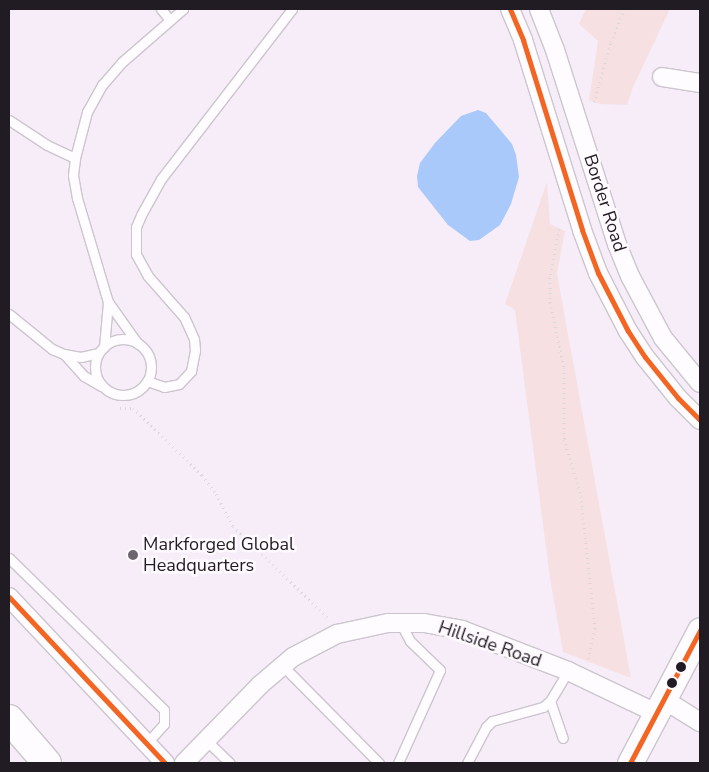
<!DOCTYPE html>
<html>
<head>
<meta charset="utf-8">
<style>
	body { margin:0 }
	#map { position:relative; width:709px; height:772px; overflow:hidden; background:#f6edf8; font-family:"Nunito Sans",sans-serif }
	div>[style] { position:absolute }
	.green>* { inset:0; background:#f7e0e2 }
	.water>* { inset:0; background:#a8c9f9 }
	.path>* { height:3px; margin-top:-1.5px; transform-origin:0; background:repeating-linear-gradient(90deg,#dbd8db 0 1px,transparent 0 5px) }
	.roads { filter:drop-shadow(1px 0 #ccc5ce) drop-shadow(-1px 0 #ccc5ce) drop-shadow(0 1px #ccc5ce) drop-shadow(0 -1px #ccc5ce) }
	.service>* { height:9px; margin:-4.5px; padding:0 4.5px; transform-origin:4.5px; border-radius:4.5px; background:#fefcfe }
	.service>.ring { margin:-4.5px; padding:0; box-sizing:content-box; background:none; border:9px solid #fefcfe; border-radius:50% }
	.minor>* { height:18px; margin:-9px; padding:0 9px; transform-origin:9px; border-radius:9px; background:#fefcfe }
	.secondary>* { height:25px; margin:-12.5px; padding:0 12.5px; transform-origin:12.5px; border-radius:12.5px; background:#fefcfe }
	.motorway>* { height:28px; margin:-14px; padding:0 14px; transform-origin:14px; border-radius:14px; background:#fefcfe }
	.bus-1>* { height:5px; margin:-2.5px; padding:0 2.5px; transform-origin:2.5px; border-radius:2.5px; background:#f26522 }
	.dots>* { width:14px; height:14px; translate:-50% -50%; box-sizing:border-box; border:2px solid #fefafe; border-radius:50% }
	span { translate:-50% -50%; white-space:nowrap; text-align:center; line-height:1.15; -webkit-text-stroke:5px #fefafe; paint-order:stroke }
	.street-label { font-size:18px; color:#211b23 }
	.poi-label { font-size:18px; color:#211b23 }
	.left { translate:0 -50%; text-align:left }
	.frame { position:absolute; inset:0; border:10px solid #211b23; pointer-events:none }
</style>
</head>
<body>
<div id="map">
	<div class="green">
		<i style="clip-path:polygon(586px 9px,670px 9px,633px 87px,627px 105px,601px 104px,589px 100px,598px 41px,579px 24px)"></i>
		<i style="clip-path:polygon(547px 182px,550px 224px,565px 231px,557px 274px,631px 678px,563px 652px,550px 578px,515px 310px,505px 304px)"></i>
	</div>
	<div class="water">
		<i style="clip-path:polygon(478px 110px,486px 113px,512px 144px,516px 155px,519px 177px,511px 204px,500px 225px,479px 240px,470px 241px,448px 225px,418px 187px,417px 176px,420px 163px,435px 143px,461px 116px)"></i>
	</div>
	<div class="path">
		<i style="left:594px;top:102px;width:62px;rotate:-74.2deg"></i>
		<i style="left:611px;top:42px;width:35px;rotate:-68deg"></i>
		<i style="left:559px;top:229px;width:49px;rotate:100.6deg"></i>
		<i style="left:550px;top:277px;width:25px;rotate:90deg"></i>
		<i style="left:550px;top:302px;width:67px;rotate:78deg"></i>
		<i style="left:564px;top:368px;width:71px;rotate:90deg"></i>
		<i style="left:564px;top:439px;width:59px;rotate:73.4deg"></i>
		<i style="left:581px;top:496px;width:12px;rotate:85deg"></i>
		<i style="left:582px;top:508px;width:121px;rotate:83.8deg"></i>
		<i style="left:595px;top:628px;width:35px;rotate:102deg"></i>
		<i style="left:120px;top:408px;width:13px"></i>
		<i style="left:133px;top:408px;width:96px;rotate:44.2deg"></i>
		<i style="left:202px;top:475px;width:24px;rotate:54deg"></i>
		<i style="left:216px;top:494px;width:36px;rotate:62deg"></i>
		<i style="left:233px;top:526px;width:135px;rotate:44.1deg"></i>
	</div>
	<div class="roads">
		<div class="service">
			<i style="left:161px;top:9px;width:14px;rotate:51deg"></i>
			<i style="left:9px;top:120px;width:45px;rotate:33.3deg"></i>
			<i style="left:47px;top:145px;width:31px;rotate:25deg"></i>
			<i style="left:9px;top:314px;width:55px;rotate:39.1deg"></i>
			<i style="left:52px;top:349px;width:13px;rotate:23deg"></i>
			<i style="left:64px;top:354px;width:17px;rotate:10deg"></i>
			<i style="left:81px;top:357px;width:18px;rotate:-13deg"></i>
			<i class="ring" style="left:95px;top:339px;width:47px;height:47px"></i>
			<i style="left:138px;top:344px;width:52px;rotate:-125.5deg"></i>
			<i style="left:108px;top:302px;width:109px;rotate:-106.6deg"></i>
			<i style="left:77px;top:198px;width:23px;rotate:-100deg"></i>
			<i style="left:73px;top:175px;width:17px;rotate:-83deg"></i>
			<i style="left:75px;top:158px;width:48px;rotate:-75.4deg"></i>
			<i style="left:87px;top:112px;width:31px;rotate:-61deg"></i>
			<i style="left:102px;top:85px;width:30px;rotate:-49deg"></i>
			<i style="left:122px;top:62px;width:81px;rotate:-41deg"></i>
			<i style="left:104px;top:347px;width:45px;rotate:-84.9deg"></i>
			<i style="left:64px;top:354px;width:30px;rotate:48deg"></i>
			<i style="left:84px;top:376px;width:20px;rotate:30deg"></i>
			<i style="left:147px;top:381px;width:18px;rotate:19deg"></i>
			<i style="left:164px;top:387px;width:15px;rotate:-11deg"></i>
			<i style="left:179px;top:384px;width:18px;rotate:-47deg"></i>
			<i style="left:191px;top:371px;width:21px;rotate:-79deg"></i>
			<i style="left:195px;top:350px;width:11px;rotate:-95deg"></i>
			<i style="left:194px;top:339px;width:24px;rotate:-114deg"></i>
			<i style="left:184px;top:317px;width:55px;rotate:-131.3deg"></i>
			<i style="left:148px;top:276px;width:25px;rotate:-119deg"></i>
			<i style="left:136px;top:254px;width:27px;rotate:-90deg"></i>
			<i style="left:136px;top:227px;width:13px;rotate:-67deg"></i>
			<i style="left:141px;top:215px;width:41px;rotate:-60.9deg"></i>
			<i style="left:161px;top:179px;width:215px;rotate:-52.4deg"></i>
			<i style="left:9px;top:558px;width:217px;rotate:44.4deg"></i>
			<i style="left:164px;top:710px;width:14px;rotate:90deg"></i>
			<i style="left:164px;top:724px;width:27px;rotate:132deg"></i>
			<i style="left:282px;top:665px;width:138px;rotate:45.3deg"></i>
			<i style="left:550px;top:701px;width:39px;rotate:71deg"></i>
			<i style="left:206px;top:740px;width:33px;rotate:44deg"></i>
			<i style="left:398px;top:763px;width:102px;rotate:-65.7deg"></i>
			<i style="left:440px;top:670px;width:42px;rotate:-136deg"></i>
			<i style="left:410px;top:641px;width:21px;rotate:-118deg"></i>
			<i style="left:467px;top:763px;width:41px;rotate:-62.2deg"></i>
			<i style="left:486px;top:727px;width:8px;rotate:-45deg"></i>
			<i style="left:492px;top:721px;width:53px;rotate:-15.4deg"></i>
			<i style="left:543px;top:707px;width:9px;rotate:-41deg"></i>
			<i style="left:550px;top:701px;width:35px;rotate:-59deg"></i>
		</div>
		<div class="minor">
			<i style="left:510px;top:9px;width:34px;rotate:67deg"></i>
			<i style="left:523px;top:40px;width:199px;rotate:72.7deg"></i>
			<i style="left:582px;top:230px;width:46px;rotate:69.6deg"></i>
			<i style="left:598px;top:273px;width:65px;rotate:62.7deg"></i>
			<i style="left:628px;top:331px;width:31px;rotate:57deg"></i>
			<i style="left:645px;top:357px;width:53px;rotate:51.2deg"></i>
			<i style="left:678px;top:398px;width:31px;rotate:45deg"></i>
			<i style="left:539px;top:9px;width:44px;rotate:68.7deg"></i>
			<i style="left:555px;top:50px;width:204px;rotate:72.3deg"></i>
			<i style="left:617px;top:244px;width:35px;rotate:68deg"></i>
			<i style="left:630px;top:276px;width:70px;rotate:62deg"></i>
			<i style="left:663px;top:338px;width:58px;rotate:50.6deg"></i>
			<i style="left:662px;top:77px;width:38px;rotate:9deg"></i>
			<i style="left:9px;top:597px;width:228px;rotate:46.8deg"></i>
			<i style="left:663px;top:699px;width:44px;rotate:31.9deg"></i>
			<i style="left:184px;top:763px;width:109px;rotate:-45.7deg"></i>
			<i style="left:260px;top:685px;width:43px;rotate:-40.3deg"></i>
			<i style="left:293px;top:657px;width:50px;rotate:-27.6deg"></i>
			<i style="left:337px;top:634px;width:52px;rotate:-12.2deg"></i>
			<i style="left:388px;top:623px;width:36px"></i>
			<i style="left:424px;top:623px;width:39px;rotate:10deg"></i>
			<i style="left:462px;top:630px;width:114px;rotate:21.1deg"></i>
			<i style="left:568px;top:671px;width:98px;rotate:25.5deg"></i>
		</div>
		<div class="secondary">
			<i style="left:630px;top:763px;width:150px;rotate:-62.2deg"></i>
		</div>
		<div class="motorway">
			<i style="left:9px;top:719px;width:58px;rotate:49.2deg"></i>
		</div>
	</div>
	<div class="bus-1">
		<i style="left:510px;top:9px;width:34px;rotate:67deg"></i>
		<i style="left:523px;top:40px;width:199px;rotate:72.7deg"></i>
		<i style="left:582px;top:230px;width:46px;rotate:69.6deg"></i>
		<i style="left:598px;top:273px;width:65px;rotate:62.7deg"></i>
		<i style="left:628px;top:331px;width:31px;rotate:57deg"></i>
		<i style="left:645px;top:357px;width:53px;rotate:51.2deg"></i>
		<i style="left:678px;top:398px;width:31px;rotate:45deg"></i>
		<i style="left:9px;top:597px;width:228px;rotate:46.8deg"></i>
		<i style="left:630px;top:763px;width:150px;rotate:-62.2deg"></i>
	</div>
	<div class="dots">
		<i style="left:133px;top:555px;background:#6c646e"></i>
		<i style="left:681px;top:667px;background:#211b23"></i>
		<i style="left:672px;top:683px;background:#211b23"></i>
	</div>
	<div class="street-label">
		<span style="left:605px;top:203px;rotate:72deg">Border Road</span>
		<span style="left:490px;top:644px;rotate:19deg">Hillside Road</span>
	</div>
	<div class="poi-label">
		<span class="left" style="left:143px;top:555px">Markforged Global<br>Headquarters</span>
	</div>
	<div class="frame"></div>
</div>
</body>
</html>
